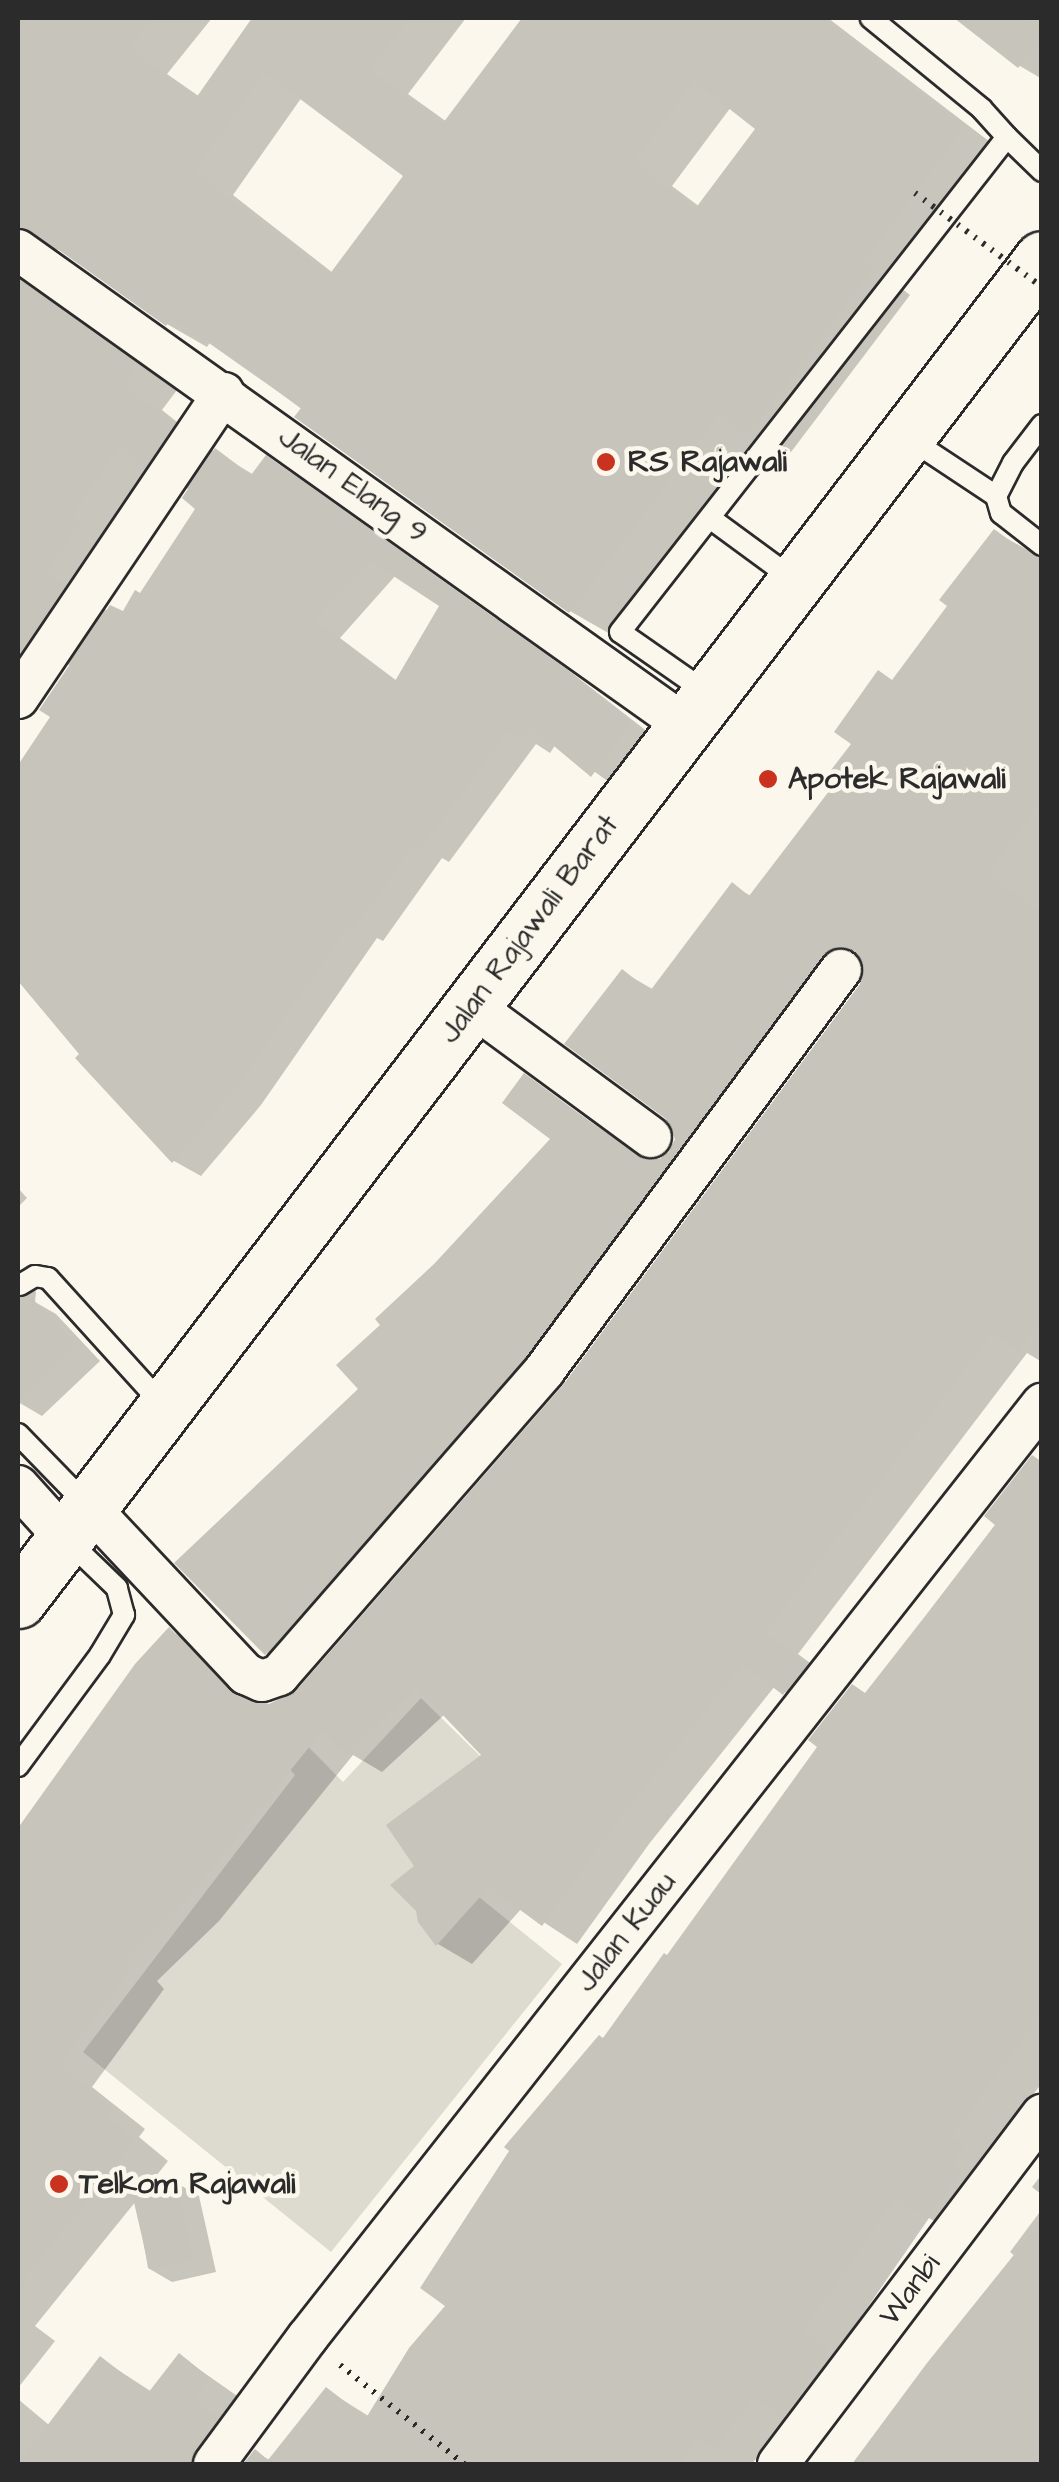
<!DOCTYPE html>
<html>
<head>
<meta charset="utf-8">
<style>
	body { margin:0 }
	#map { position:relative; width:1059px; height:2482px; overflow:hidden; background:#fbf7ec; font-family:"Architects Daughter",sans-serif }
	div>[style] { position:absolute }
	.green>* { inset:0; background:#dddad0 }
	.shadow>* { inset:0; background:#0003 }
	.building>* { inset:0; background:#c7c4bc; transform-origin:0 0 }
	.path>* { height:6px; margin-top:-3px; transform-origin:0; background:repeating-linear-gradient(90deg,#2b2b2b 0 2.5px,transparent 0 10.5px) }
	.roads { filter:drop-shadow(2px 0 #2b2b2b) drop-shadow(-2px 0 #2b2b2b) drop-shadow(0 2px #2b2b2b) drop-shadow(0 -2px #2b2b2b) }
	.lane>* { height:20px; margin:-10px; padding:0 10px; transform-origin:10px; border-radius:10px; background:#fbf7ec }
	.street>* { height:40px; margin:-20px; padding:0 20px; transform-origin:20px; border-radius:20px; background:#fbf7ec }
	.highway>* { height:55px; margin:-27.5px; padding:0 27.5px; transform-origin:27.5px; border-radius:27.5px; background:#fbf7ec }
	.path-bridge>* { height:6px; margin-top:-3px; transform-origin:0; background:repeating-linear-gradient(90deg,#2b2b2b 0 2.5px,transparent 0 10.5px) }
	.dots>* { width:28px; height:28px; translate:-50% -50%; box-sizing:border-box; border:5px solid #fbf7ec; border-radius:50% }
	span { translate:-50% -50%; white-space:nowrap; text-align:center; line-height:1.15; -webkit-text-stroke:9px #fbf7ec; paint-order:stroke }
	.poi-label { font-size:30px; color:#2b2b2b; font-weight:700 }
	.left { translate:0 -50%; text-align:left }
	.street-label { font-size:30px; color:#2b2b2b }
	.frame { position:absolute; inset:0; border:20px solid #2b2b2b; pointer-events:none }
</style>
</head>
<body>
<div id="map">
	<div class="green">
		<i style="clip-path:polygon(421px 1698px,519px 1794px,453px 1876px,562px 1964px,331px 2252px,83px 2052px,295px 1775px,255px 1731px,273px 1711px,343px 1782px)"></i>
	</div>
	<div class="shadow">
		<i style="clip-path:polygon(evenodd,18px 18px,212px 18px,167px 74px,200px 97px,255px 18px,466px 18px,408px 94px,447px 122px,525px 18px,828px 18px,1003px 152px,901px 288px,910px 295px,788px 456px,758px 438px,610px 634px,570px 611px,211px 341px,207px 347px,167px 324px,61px 248px,38px 260px,36px 286px,177px 390px,162px 410px,212px 450px,254px 475px,266px 459px,293px 474px,568px 670px,657px 739px,620px 790px,556px 744px,550px 753px,536px 744px,449px 862px,442px 858px,383px 941px,377px 938px,261px 1105px,201px 1176px,174px 1161px,78px 1058px,82px 1054px,18px 977px,18px 770px,53px 717px,71px 666px,30px 642px,18px 658px,18px 18px,302px 97px,406px 176px,333px 273px,233px 195px,302px 97px,18px 18px,731px 107px,759px 128px,700px 207px,672px 186px,731px 107px,18px 18px,157px 471px,190px 490px,199px 509px,141px 596px,124px 615px,108px 611px,85px 598px,157px 471px,18px 18px,396px 575px,442px 605px,397px 681px,340px 638px,396px 575px)"></i>
		<i style="clip-path:polygon(959px 18px,1042px 18px,1042px 79px,1020px 66px)"></i>
		<i style="clip-path:polygon(995px 532px,1042px 558px,1042px 1362px,1027px 1353px,798px 1654px,840px 1685px,819px 1713px,775px 1686px,649px 1844px,577px 1944px,522px 1908px,472px 1964px,438px 1944px,417px 1867px,485px 1756px,445px 1714px,382px 1772px,353px 1755px,219px 1921px,157px 1981px,164px 1989px,92px 2087px,145px 2129px,139px 2137px,168px 2161px,145px 2190px,175px 2182px,199px 2196px,216px 2272px,172px 2282px,148px 2268px,136px 2201px,35px 2326px,55px 2341px,18px 2388px,18px 1831px,137px 1666px,169px 1630px,204px 1650px,256px 1703px,269px 1706px,289px 1699px,565px 1387px,862px 985px,865px 969px,301px 1673px,267px 1653px,384px 1325px,554px 1139px,524px 1076px,646px 1160px,660px 1162px,672px 1153px,677px 1139px,623px 972px,654px 990px,733px 886px,751px 896px,842px 777px,894px 682px,950px 605px)"></i>
		<i style="clip-path:polygon(18px 1188px,27px 1198px,18px 1207px)"></i>
		<i style="clip-path:polygon(18px 1272px,36px 1292px,35px 1302px,56px 1314px,100px 1361px,42px 1416px,18px 1402px)"></i>
		<i style="clip-path:polygon(1042px 1463px,1042px 2083px,984px 2158px,1008px 2175px,962px 2237px,929px 2218px,836px 2353px,862px 2372px,818px 2434px,788px 2417px,752px 2464px,246px 2464px,256px 2452px,271px 2461px,327px 2390px,370px 2417px,449px 2305px,604px 2041px)"></i>
		<i style="clip-path:polygon(1042px 2174px,1042px 2195px,1032px 2187px)"></i>
		<i style="clip-path:polygon(1042px 2209px,1042px 2464px,926px 2464px,879px 2433px,1016px 2257px,1010px 2252px)"></i>
		<i style="clip-path:polygon(180px 2356px,243px 2400px,236px 2464px,18px 2464px,18px 2399px,49px 2425px,101px 2359px,152px 2392px)"></i>
	</div>
	<div class="building">
		<i style="clip-path:polygon(evenodd,18px 18px,152px 18px,129px 49px,196px 98px,252px 18px,409px 18px,370px 70px,443px 123px,522px 18px,822px 18px,964px 127px,863px 263px,872px 270px,747px 435px,719px 414px,569px 613px,294px 417px,301px 408px,182px 324px,171px 319px,166px 326px,32px 231px,18px 227px,18px 18px,264px 72px,403px 176px,329px 275px,194px 171px,264px 72px,18px 18px,694px 81px,755px 129px,695px 209px,634px 161px,694px 81px)"></i>
		<i style="clip-path:polygon(954px 18px,1026px 18px,1042px 30px,1042px 40px,1018px 68px)"></i>
		<i style="clip-path:polygon(18px 279px,138px 365px,124px 386px,175px 423px,145px 467px,120px 445px,72px 516px,80px 522px,45px 574px,66px 584px,18px 656px)"></i>
		<i style="clip-path:polygon(evenodd,215px 448px,251px 475px,266px 455px,540px 651px,631px 722px,591px 777px,530px 726px,522px 739px,508px 731px,421px 848px,414px 843px,354px 928px,349px 924px,234px 1090px,172px 1163px,75px 1058px,79px 1054px,18px 981px,18px 765px,50px 717px,39px 710px,110px 605px,123px 611px,135px 590px,140px 593px,195px 509px,182px 498px,215px 448px,369px 560px,439px 606px,395px 681px,314px 620px,369px 560px)"></i>
		<i style="clip-path:polygon(994px 529px,1042px 564px,1042px 800px,987px 874px,1042px 913px,1042px 1320px,1018px 1351px,993px 1332px,765px 1632px,807px 1664px,783px 1695px,742px 1664px,614px 1825px,542px 1926px,489px 1887px,436px 1946px,418px 1922px,416px 1911px,390px 1885px,414px 1866px,386px 1825px,481px 1755px,417px 1688px,346px 1754px,323px 1730px,184px 1902px,124px 1960px,131px 1968px,59px 2065px,112px 2107px,106px 2116px,135px 2140px,18px 2286px,18px 1828px,135px 1664px,169px 1627px,236px 1696px,269px 1704px,296px 1691px,563px 1385px,860px 984px,863px 961px,854px 950px,832px 948px,822px 956px,525px 1356px,265px 1655px,174px 1563px,358px 1389px,336px 1365px,380px 1325px,375px 1319px,434px 1264px,550px 1139px,502px 1103px,524px 1073px,638px 1157px,660px 1159px,669px 1152px,675px 1139px,666px 1119px,564px 1044px,622px 969px,650px 991px,732px 882px,749px 896px,839px 778px,831px 770px,851px 744px,834px 732px,878px 670px,892px 680px,947px 606px,939px 600px)"></i>
		<i style="clip-path:polygon(29px 1295px,76px 1345px,18px 1400px,18px 1298px)"></i>
		<i style="clip-path:polygon(1032px 1455px,1042px 1462px,1042px 2013px,951px 2137px,964px 2146px,951px 2163px,962px 2171px,926px 2219px,897px 2196px,803px 2331px,829px 2350px,783px 2417px,754px 2397px,715px 2449px,698px 2438px,679px 2464px,243px 2464px,255px 2449px,268px 2460px,326px 2387px,366px 2418px,409px 2348px,445px 2306px,420px 2288px,509px 2151px,504px 2147px,599px 2035px,603px 2038px,664px 1953px,667px 1955px,817px 1747px,808px 1740px,852px 1684px,865px 1693px,926px 1615px,995px 1525px,984px 1516px)"></i>
		<i style="left:175px;top:2180px;width:81px;height:45px;rotate:77deg"></i>
		<i style="clip-path:polygon(1042px 2220px,1042px 2464px,852px 2464px,927px 2363px)"></i>
		<i style="clip-path:polygon(179px 2353px,210px 2378px,194px 2398px,218px 2418px,195px 2450px,191px 2464px,18px 2464px,100px 2356px,148px 2393px)"></i>
	</div>
	<div class="path">
		<i style="left:340px;top:2365px;width:159px;rotate:38.6deg"></i>
	</div>
	<div class="roads">
		<div class="lane">
			<i style="left:1007px;top:137px;width:49px;rotate:44.2deg"></i>
			<i style="left:1042px;top:425px;width:48px;rotate:127.3deg"></i>
			<i style="left:1013px;top:463px;width:37px;rotate:117deg"></i>
			<i style="left:996px;top:496px;width:18px;rotate:74deg"></i>
			<i style="left:1001px;top:513px;width:52px;rotate:38deg"></i>
			<i style="left:910px;top:439px;width:103px;rotate:33.5deg"></i>
			<i style="left:710px;top:518px;width:103px;rotate:36.3deg"></i>
			<i style="left:709px;top:694px;width:108px;rotate:-145.1deg"></i>
			<i style="left:620px;top:632px;width:628px;rotate:-51.98deg"></i>
			<i style="left:1007px;top:137px;width:38px;rotate:-132deg"></i>
			<i style="left:982px;top:109px;width:144px;rotate:-140.7deg"></i>
			<i style="left:20px;top:1285px;width:17px;rotate:-31deg"></i>
			<i style="left:35px;top:1276px;width:13px;rotate:9deg"></i>
			<i style="left:48px;top:1278px;width:171px;rotate:47.8deg"></i>
			<i style="left:18px;top:1434px;width:98px;rotate:45.8deg"></i>
			<i style="left:18px;top:1766px;width:138px;rotate:-53.5deg"></i>
			<i style="left:100px;top:1655px;width:47px;rotate:-59deg"></i>
			<i style="left:124px;top:1615px;width:28px;rotate:-105deg"></i>
			<i style="left:117px;top:1588px;width:71px;rotate:-136.1deg"></i>
		</div>
		<div class="street">
			<i style="left:18px;top:250px;width:819px;rotate:35.46deg"></i>
			<i style="left:18px;top:698px;width:368px;rotate:-56deg"></i>
			<i style="left:471px;top:1005px;width:223px;rotate:36.3deg"></i>
			<i style="left:18px;top:1486px;width:70px;rotate:47.9deg"></i>
			<i style="left:88px;top:1506px;width:231px;rotate:46.8deg"></i>
			<i style="left:246px;top:1674px;width:17px;rotate:24deg"></i>
			<i style="left:262px;top:1681px;width:18px;rotate:-19deg"></i>
			<i style="left:279px;top:1675px;width:403px;rotate:-48.9deg"></i>
			<i style="left:544px;top:1371px;width:499px;rotate:-53.5deg"></i>
			<i style="left:214px;top:2464px;width:157px;rotate:-53.6deg"></i>
			<i style="left:307px;top:2338px;width:1189px;rotate:-51.8deg"></i>
			<i style="left:778px;top:2464px;width:438px;rotate:-52.9deg"></i>
		</div>
		<div class="highway">
			<i style="left:18px;top:1600px;width:1687px;rotate:-52.63deg"></i>
		</div>
	</div>
	<div class="path-bridge">
		<i style="left:915px;top:193px;width:158px;rotate:36.5deg"></i>
	</div>
	<div class="dots">
		<i style="left:606px;top:462px;background:#c8321e"></i>
		<i style="left:768px;top:779px;background:#c8321e"></i>
		<i style="left:59px;top:2184px;background:#c8321e"></i>
	</div>
	<div class="poi-label">
		<span class="left" style="left:628px;top:462px">RS Rajawali</span>
		<span class="left" style="left:788px;top:779px">Apotek Rajawali</span>
		<span class="left" style="left:79px;top:2184px">Telkom Rajawali</span>
	</div>
	<div class="street-label">
		<span style="left:353px;top:485px;rotate:36deg">Jalan Elang 9</span>
		<span style="left:529px;top:929px;rotate:-53deg">Jalan Rajawali Barat</span>
		<span style="left:626px;top:1932px;rotate:-52deg">Jalan Kuau</span>
		<span style="left:910px;top:2290px;rotate:-53deg">Wanbi</span>
	</div>
	<div class="frame"></div>
</div>
</body>
</html>
